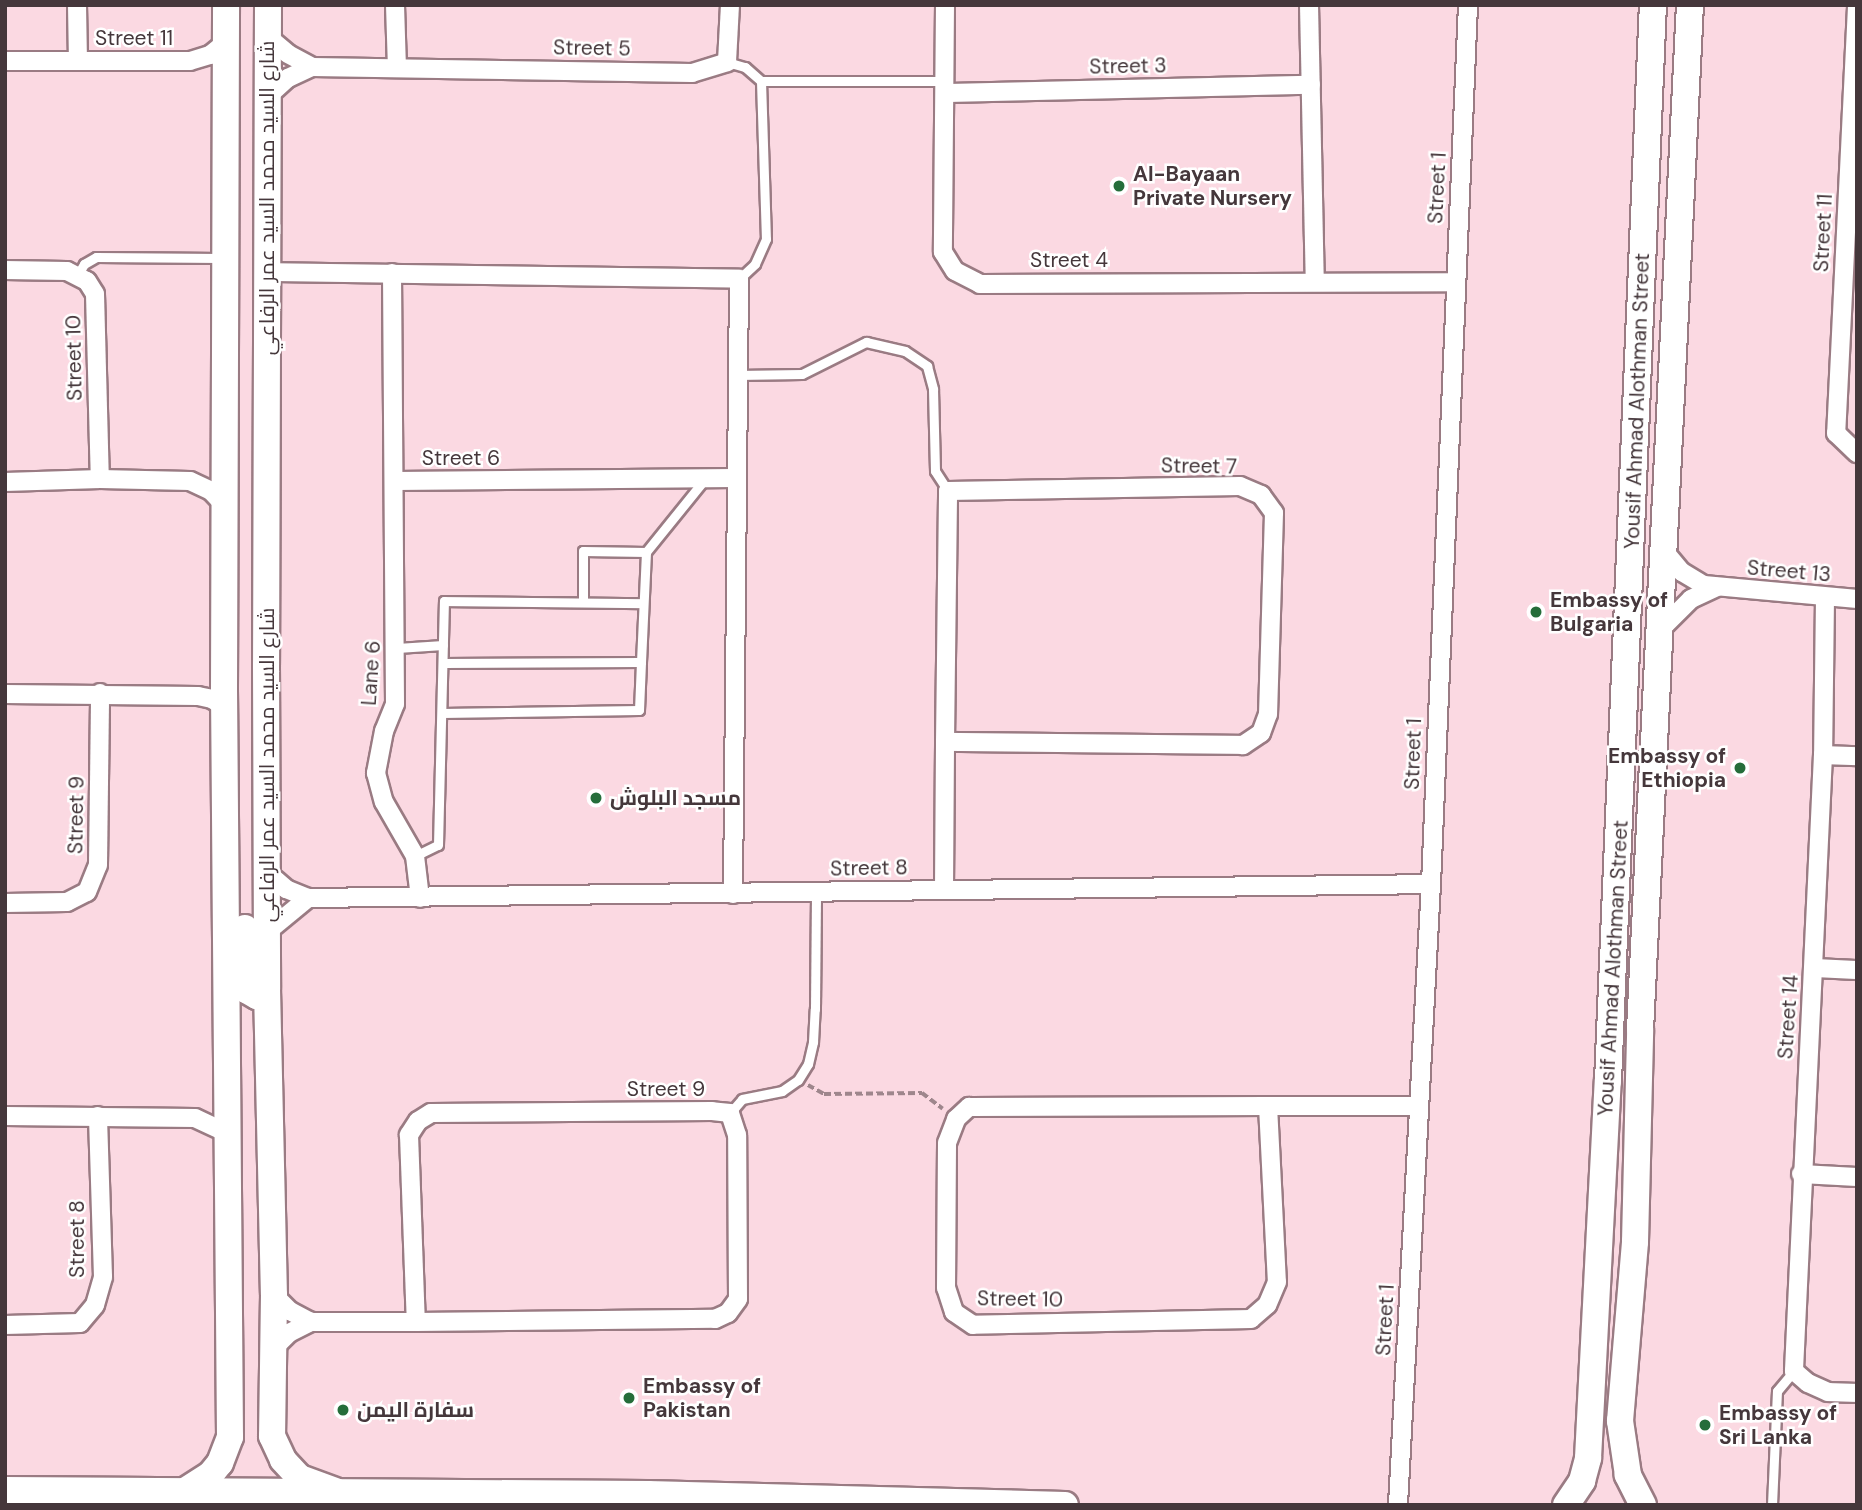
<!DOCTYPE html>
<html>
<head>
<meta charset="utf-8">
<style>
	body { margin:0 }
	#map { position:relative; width:1862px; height:1510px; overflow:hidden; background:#fbd9e2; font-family:"DM Sans",Cairo,sans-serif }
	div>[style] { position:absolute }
	.path>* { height:3.5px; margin-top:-1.75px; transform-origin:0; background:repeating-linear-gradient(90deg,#9e868c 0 7px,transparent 0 10.5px) }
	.roads { filter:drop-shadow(2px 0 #9a7b83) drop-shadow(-2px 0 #9a7b83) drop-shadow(0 2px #9a7b83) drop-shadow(0 -2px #9a7b83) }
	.lane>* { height:9px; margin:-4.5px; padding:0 4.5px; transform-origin:4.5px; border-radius:4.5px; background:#fff }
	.street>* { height:18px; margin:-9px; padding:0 9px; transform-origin:9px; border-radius:9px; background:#fff }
	.secondary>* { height:26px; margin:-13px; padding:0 13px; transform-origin:13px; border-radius:13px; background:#fff }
	.dots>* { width:19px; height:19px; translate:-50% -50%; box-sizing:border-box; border:4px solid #fff; border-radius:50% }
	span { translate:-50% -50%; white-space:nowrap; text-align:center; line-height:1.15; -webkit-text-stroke:5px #fff; paint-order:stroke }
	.street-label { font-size:21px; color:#45373b }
	.poi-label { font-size:21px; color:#45373b; font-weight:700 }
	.left { translate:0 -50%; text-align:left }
	.right { translate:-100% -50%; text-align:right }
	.frame { position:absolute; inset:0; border:7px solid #45373b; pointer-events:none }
</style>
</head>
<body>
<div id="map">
	<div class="path">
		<i style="left:808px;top:1085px;width:18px;rotate:29deg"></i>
		<i style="left:824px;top:1094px;width:98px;rotate:-0.6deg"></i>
		<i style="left:922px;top:1093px;width:26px;rotate:37deg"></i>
	</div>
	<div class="roads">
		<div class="lane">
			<i style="left:727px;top:62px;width:19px;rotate:16deg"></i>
			<i style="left:745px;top:67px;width:21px;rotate:41deg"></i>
			<i style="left:761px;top:81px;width:158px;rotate:88.2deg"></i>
			<i style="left:766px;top:239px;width:27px;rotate:114deg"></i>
			<i style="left:755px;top:264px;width:22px;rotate:137deg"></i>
			<i style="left:761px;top:81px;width:185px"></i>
			<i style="left:77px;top:276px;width:14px;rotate:-60deg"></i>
			<i style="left:84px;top:264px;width:14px;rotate:-30deg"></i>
			<i style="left:96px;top:257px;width:125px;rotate:0.5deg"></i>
			<i style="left:737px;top:375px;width:65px;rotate:-0.9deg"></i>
			<i style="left:802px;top:374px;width:72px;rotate:-26.6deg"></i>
			<i style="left:866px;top:342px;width:40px;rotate:13deg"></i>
			<i style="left:905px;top:351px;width:27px;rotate:34deg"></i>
			<i style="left:927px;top:366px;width:24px;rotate:75deg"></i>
			<i style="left:933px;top:389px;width:82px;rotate:88.6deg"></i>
			<i style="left:935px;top:471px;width:24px;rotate:57deg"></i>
			<i style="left:583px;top:602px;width:51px;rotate:-90deg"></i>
			<i style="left:583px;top:551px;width:63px;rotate:0.9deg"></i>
			<i style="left:397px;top:648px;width:46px;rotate:-3.7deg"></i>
			<i style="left:443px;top:663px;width:198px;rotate:-0.3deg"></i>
			<i style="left:641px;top:662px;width:110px;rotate:-87.4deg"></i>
			<i style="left:646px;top:552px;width:94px;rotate:-51.1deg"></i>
			<i style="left:442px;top:713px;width:197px;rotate:-0.9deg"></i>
			<i style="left:639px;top:710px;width:48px;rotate:-87.6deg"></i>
			<i style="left:415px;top:856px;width:25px;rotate:-26deg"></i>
			<i style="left:438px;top:845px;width:244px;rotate:-88.6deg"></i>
			<i style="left:444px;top:601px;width:199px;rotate:0.6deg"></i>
			<i style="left:730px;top:1113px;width:18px;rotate:-49deg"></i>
			<i style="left:742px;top:1099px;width:41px;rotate:-11.3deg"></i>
			<i style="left:782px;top:1091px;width:19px;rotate:-35deg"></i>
			<i style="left:798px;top:1080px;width:19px;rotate:-58deg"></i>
			<i style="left:808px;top:1064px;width:23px;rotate:-77deg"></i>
			<i style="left:813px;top:1042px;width:33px;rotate:-87deg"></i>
			<i style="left:815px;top:1009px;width:117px;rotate:-89.5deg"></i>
			<i style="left:1772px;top:1505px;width:114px;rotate:-87.5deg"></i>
			<i style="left:1777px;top:1391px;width:26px;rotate:-50deg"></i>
		</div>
		<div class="street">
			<i style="left:77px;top:5px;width:55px;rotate:89deg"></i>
			<i style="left:395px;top:5px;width:62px;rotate:88.2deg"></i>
			<i style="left:945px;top:5px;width:247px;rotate:90.5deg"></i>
			<i style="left:943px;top:252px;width:22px;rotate:58deg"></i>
			<i style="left:955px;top:271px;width:28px;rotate:27deg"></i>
			<i style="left:980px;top:284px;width:476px;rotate:-0.2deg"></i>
			<i style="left:1309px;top:5px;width:276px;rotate:88.8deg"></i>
			<i style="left:1857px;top:7px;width:427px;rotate:92.8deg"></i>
			<i style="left:1836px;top:433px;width:29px;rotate:44deg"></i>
			<i style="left:268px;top:37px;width:26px;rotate:40deg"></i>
			<i style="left:288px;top:54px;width:27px;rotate:28deg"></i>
			<i style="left:5px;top:61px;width:185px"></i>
			<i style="left:190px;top:61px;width:21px;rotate:-17deg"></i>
			<i style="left:210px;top:55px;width:21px;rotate:-39deg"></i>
			<i style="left:946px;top:93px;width:365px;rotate:-1.3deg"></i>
			<i style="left:268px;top:96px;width:27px;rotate:-42deg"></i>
			<i style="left:288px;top:78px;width:26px;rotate:-25deg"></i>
			<i style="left:312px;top:67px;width:380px;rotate:0.9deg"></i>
			<i style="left:692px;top:73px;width:37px;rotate:-17deg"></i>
			<i style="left:727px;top:62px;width:57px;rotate:-87deg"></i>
			<i style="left:5px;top:270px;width:62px;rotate:0.9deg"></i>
			<i style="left:67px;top:271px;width:22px;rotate:27deg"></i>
			<i style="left:87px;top:281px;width:15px;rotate:58deg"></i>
			<i style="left:95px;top:294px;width:185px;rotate:88.5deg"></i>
			<i style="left:266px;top:272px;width:473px;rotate:0.8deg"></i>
			<i style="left:739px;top:279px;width:615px;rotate:90.56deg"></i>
			<i style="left:392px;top:273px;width:431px;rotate:89.6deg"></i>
			<i style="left:395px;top:704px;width:29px;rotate:112deg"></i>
			<i style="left:384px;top:731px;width:43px;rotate:100.8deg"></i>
			<i style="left:376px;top:773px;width:30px;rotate:75deg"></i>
			<i style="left:384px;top:802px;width:62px;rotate:60.1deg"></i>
			<i style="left:415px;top:856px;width:42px;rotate:83.2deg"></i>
			<i style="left:395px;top:481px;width:340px;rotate:-0.5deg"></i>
			<i style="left:5px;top:482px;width:95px;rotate:-1.8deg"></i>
			<i style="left:100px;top:479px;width:90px;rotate:1.3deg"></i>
			<i style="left:190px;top:481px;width:23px;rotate:25deg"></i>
			<i style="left:211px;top:491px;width:22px;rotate:47deg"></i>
			<i style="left:1665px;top:552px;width:26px;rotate:50deg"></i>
			<i style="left:1682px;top:572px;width:26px;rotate:31deg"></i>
			<i style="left:1704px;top:585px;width:154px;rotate:5.2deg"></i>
			<i style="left:1825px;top:598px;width:157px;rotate:90.7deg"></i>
			<i style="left:1823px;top:755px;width:617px;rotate:92.7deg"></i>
			<i style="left:1794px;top:1371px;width:18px;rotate:41deg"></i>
			<i style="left:1808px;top:1383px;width:22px;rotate:24deg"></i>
			<i style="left:1828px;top:1392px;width:29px;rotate:2deg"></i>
			<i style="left:1661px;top:629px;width:42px;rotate:-45deg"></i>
			<i style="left:1691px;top:599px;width:29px;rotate:-25deg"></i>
			<i style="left:5px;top:694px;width:193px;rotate:0.6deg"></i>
			<i style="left:198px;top:696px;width:14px;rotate:12deg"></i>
			<i style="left:212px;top:699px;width:14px;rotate:34deg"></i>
			<i style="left:1823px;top:755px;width:34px;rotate:2deg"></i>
			<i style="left:269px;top:874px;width:23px;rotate:41deg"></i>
			<i style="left:286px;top:889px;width:24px;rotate:22deg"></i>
			<i style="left:308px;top:898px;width:1123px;rotate:-0.71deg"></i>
			<i style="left:944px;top:889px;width:147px;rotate:-89.6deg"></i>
			<i style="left:945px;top:742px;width:251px;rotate:-89.3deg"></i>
			<i style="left:948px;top:491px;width:292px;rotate:-1deg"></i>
			<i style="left:1240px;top:486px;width:23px;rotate:23deg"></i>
			<i style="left:1261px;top:495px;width:22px;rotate:54deg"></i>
			<i style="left:1274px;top:513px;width:201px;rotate:91.7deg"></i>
			<i style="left:1268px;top:714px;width:20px;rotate:110deg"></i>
			<i style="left:1261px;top:733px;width:22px;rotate:146deg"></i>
			<i style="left:1243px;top:745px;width:298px;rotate:-179.4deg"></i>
			<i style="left:5px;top:903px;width:62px;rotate:-0.9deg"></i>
			<i style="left:67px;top:902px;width:22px;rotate:-27deg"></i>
			<i style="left:87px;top:892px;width:29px;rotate:-68deg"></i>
			<i style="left:98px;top:865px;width:172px;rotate:-89.3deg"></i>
			<i style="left:268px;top:931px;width:52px;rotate:-39.5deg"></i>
			<i style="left:1814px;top:968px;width:43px;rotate:2.7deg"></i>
			<i style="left:1268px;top:1106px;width:176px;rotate:87.1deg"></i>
			<i style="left:1277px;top:1282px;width:25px;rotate:113deg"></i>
			<i style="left:1267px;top:1305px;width:21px;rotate:139deg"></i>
			<i style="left:1251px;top:1319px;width:278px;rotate:178.8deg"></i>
			<i style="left:973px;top:1325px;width:23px;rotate:-146deg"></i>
			<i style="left:954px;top:1312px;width:25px;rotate:-108deg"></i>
			<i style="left:946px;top:1288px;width:145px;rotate:-89.6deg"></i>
			<i style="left:947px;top:1143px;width:26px;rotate:-69deg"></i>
			<i style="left:956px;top:1119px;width:18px;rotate:-43deg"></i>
			<i style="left:969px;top:1107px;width:299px;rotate:-0.2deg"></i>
			<i style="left:1268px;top:1106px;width:151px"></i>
			<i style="left:5px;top:1116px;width:190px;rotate:0.6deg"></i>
			<i style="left:195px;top:1118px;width:35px;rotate:25deg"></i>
			<i style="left:1801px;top:1174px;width:56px;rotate:3.1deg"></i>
			<i style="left:274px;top:1295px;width:23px;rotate:45deg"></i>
			<i style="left:290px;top:1311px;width:24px;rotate:28deg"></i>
			<i style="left:5px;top:1325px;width:75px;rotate:-1.5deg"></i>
			<i style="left:80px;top:1323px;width:23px;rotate:-50deg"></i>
			<i style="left:95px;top:1305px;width:29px;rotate:-74deg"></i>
			<i style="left:103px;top:1277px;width:161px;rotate:-91.8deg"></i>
			<i style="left:272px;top:1350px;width:24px;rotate:-45deg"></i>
			<i style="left:289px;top:1333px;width:25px;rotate:-27deg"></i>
			<i style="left:311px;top:1322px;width:105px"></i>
			<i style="left:416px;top:1322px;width:299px;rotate:-0.6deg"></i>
			<i style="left:715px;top:1319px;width:14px;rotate:-25deg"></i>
			<i style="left:728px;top:1313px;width:17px;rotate:-54deg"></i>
			<i style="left:738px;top:1299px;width:164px;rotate:-90.3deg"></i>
			<i style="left:737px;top:1135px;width:23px;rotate:-108deg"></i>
			<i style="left:730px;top:1113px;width:18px;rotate:-174deg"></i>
			<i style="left:712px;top:1111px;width:281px;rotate:179.6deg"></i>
			<i style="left:431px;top:1113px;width:15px;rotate:148deg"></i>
			<i style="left:418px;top:1121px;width:17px;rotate:123deg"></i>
			<i style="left:409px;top:1135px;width:187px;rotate:87.9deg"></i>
			<i style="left:1398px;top:1505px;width:622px;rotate:-86.96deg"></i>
			<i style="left:1431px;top:884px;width:880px;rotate:-87.59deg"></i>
		</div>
		<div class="secondary">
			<i style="left:268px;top:5px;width:660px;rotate:90.17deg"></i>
			<i style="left:266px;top:665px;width:324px;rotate:89.8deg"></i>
			<i style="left:267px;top:989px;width:306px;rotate:88.7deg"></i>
			<i style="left:274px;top:1295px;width:141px;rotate:90.8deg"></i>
			<i style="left:272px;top:1436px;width:26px;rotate:65deg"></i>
			<i style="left:283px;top:1460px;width:25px;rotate:47deg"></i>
			<i style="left:300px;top:1478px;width:37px;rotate:20deg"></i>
			<i style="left:245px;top:928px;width:62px;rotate:89.1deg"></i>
			<i style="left:246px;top:990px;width:13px;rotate:29deg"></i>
			<i style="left:257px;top:996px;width:12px;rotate:-35deg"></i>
			<i style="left:188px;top:1489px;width:27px;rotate:-33deg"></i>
			<i style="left:211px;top:1474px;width:14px;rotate:-51deg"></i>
			<i style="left:220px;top:1463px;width:28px;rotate:-69deg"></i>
			<i style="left:230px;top:1437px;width:746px;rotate:-90.46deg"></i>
			<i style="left:224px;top:691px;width:686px;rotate:-89.83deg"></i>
			<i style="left:5px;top:1490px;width:643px;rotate:0.36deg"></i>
			<i style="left:648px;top:1494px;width:417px;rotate:1.5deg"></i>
			<i style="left:1566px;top:1505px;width:29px;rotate:-56deg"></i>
			<i style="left:1582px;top:1481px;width:24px;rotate:-75deg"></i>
			<i style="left:1588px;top:1458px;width:378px;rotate:-87deg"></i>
			<i style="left:1608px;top:1081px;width:1077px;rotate:-87.61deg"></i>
			<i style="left:1643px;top:1505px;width:34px;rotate:-117deg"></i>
			<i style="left:1628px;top:1475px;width:55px;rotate:-98.4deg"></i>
			<i style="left:1620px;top:1421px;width:180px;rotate:-85.2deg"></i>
			<i style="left:1635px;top:1242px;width:212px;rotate:-88.6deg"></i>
			<i style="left:1640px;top:1030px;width:1026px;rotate:-87.21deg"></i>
		</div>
	</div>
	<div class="dots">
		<i style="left:1119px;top:186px;background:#256d3a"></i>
		<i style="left:1536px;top:612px;background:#256d3a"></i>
		<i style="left:1740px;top:768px;background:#256d3a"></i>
		<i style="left:596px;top:798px;background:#256d3a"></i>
		<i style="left:629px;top:1398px;background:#256d3a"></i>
		<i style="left:343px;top:1410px;background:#256d3a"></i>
		<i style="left:1705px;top:1425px;background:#256d3a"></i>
	</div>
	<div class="street-label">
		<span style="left:134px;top:38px">Street 11</span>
		<span style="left:592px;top:48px;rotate:1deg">Street 5</span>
		<span style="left:1128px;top:66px;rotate:-1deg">Street 3</span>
		<span style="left:1437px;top:188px;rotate:-87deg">Street 1</span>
		<span style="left:267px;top:198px;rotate:-90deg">شارع السيد محمد السيد عمر الرفاعي</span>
		<span style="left:1823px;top:233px;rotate:-87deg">Street 11</span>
		<span style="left:1069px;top:260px">Street 4</span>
		<span style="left:74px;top:358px;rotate:-91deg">Street 10</span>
		<span style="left:1637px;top:401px;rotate:-88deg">Yousif Ahmad Alothman Street</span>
		<span style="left:461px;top:458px">Street 6</span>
		<span style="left:1199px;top:466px;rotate:1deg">Street 7</span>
		<span style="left:1789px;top:571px;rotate:5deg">Street 13</span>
		<span style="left:371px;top:673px;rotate:-86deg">Lane 6</span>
		<span style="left:1413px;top:754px;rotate:-88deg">Street 1</span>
		<span style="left:267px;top:765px;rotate:-90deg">شارع السيد محمد السيد عمر الرفاعي</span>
		<span style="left:76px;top:815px;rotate:-89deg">Street 9</span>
		<span style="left:869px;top:868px;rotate:-1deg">Street 8</span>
		<span style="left:1613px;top:968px;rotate:-87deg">Yousif Ahmad Alothman Street</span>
		<span style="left:1788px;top:1017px;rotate:-86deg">Street 14</span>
		<span style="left:666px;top:1089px">Street 9</span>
		<span style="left:77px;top:1239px;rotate:-90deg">Street 8</span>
		<span style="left:1020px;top:1299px;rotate:1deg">Street 10</span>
		<span style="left:1385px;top:1320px;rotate:-87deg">Street 1</span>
	</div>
	<div class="poi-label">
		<span class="left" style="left:1133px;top:186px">Al-Bayaan<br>Private Nursery</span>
		<span class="left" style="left:1550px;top:612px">Embassy of<br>Bulgaria</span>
		<span class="right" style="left:1726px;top:768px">Embassy of<br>Ethiopia</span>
		<span class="left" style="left:610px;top:798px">مسجد البلوش</span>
		<span class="left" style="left:643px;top:1398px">Embassy of<br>Pakistan</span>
		<span class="left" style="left:357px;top:1410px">سفارة اليمن</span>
		<span class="left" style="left:1719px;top:1425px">Embassy of<br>Sri Lanka</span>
	</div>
	<div class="frame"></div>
</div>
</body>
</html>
